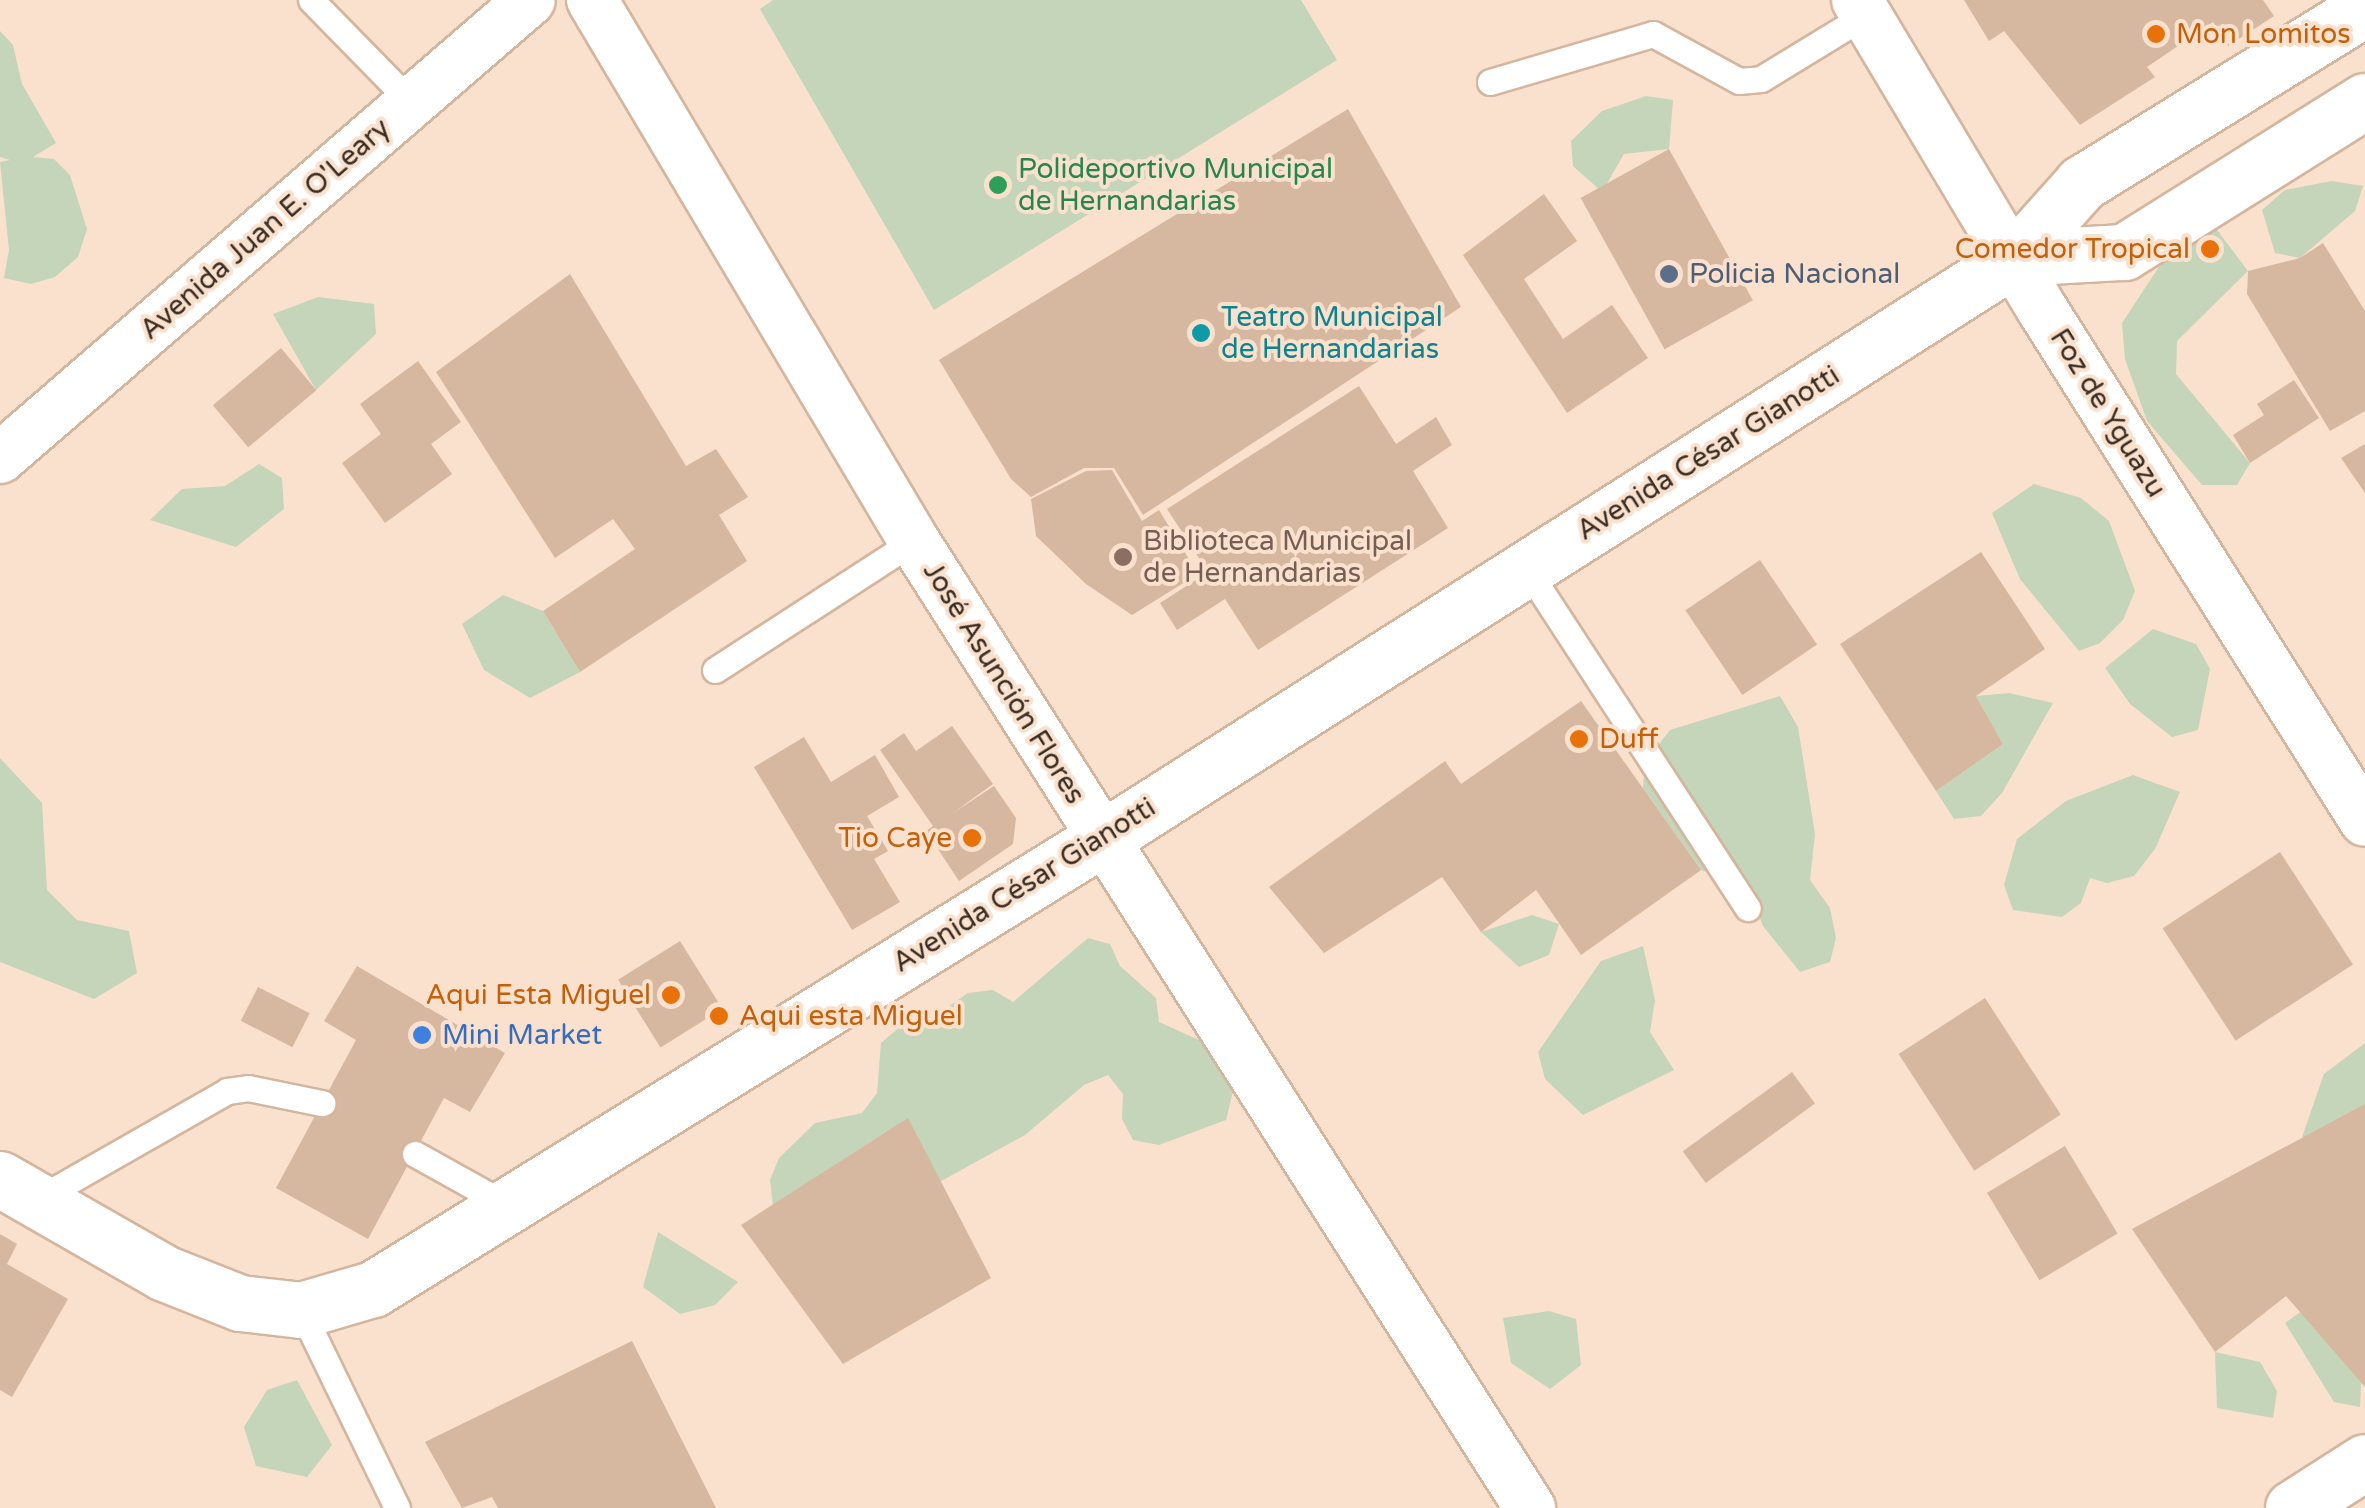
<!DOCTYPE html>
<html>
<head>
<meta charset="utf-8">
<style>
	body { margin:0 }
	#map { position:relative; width:2365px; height:1508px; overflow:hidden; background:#fae1ce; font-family:"Varela Round",sans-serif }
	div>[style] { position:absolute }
	.green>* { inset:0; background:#c4d5ba }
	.building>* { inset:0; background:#d6b7a0; transform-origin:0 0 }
	.roads { filter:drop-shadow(2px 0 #d4b59e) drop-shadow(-2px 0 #d4b59e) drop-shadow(0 2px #d4b59e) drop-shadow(0 -2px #d4b59e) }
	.service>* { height:25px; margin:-12.5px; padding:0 12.5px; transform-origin:12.5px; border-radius:12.5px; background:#fff }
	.minor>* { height:50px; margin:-25px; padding:0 25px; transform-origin:25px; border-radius:25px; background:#fff }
	.tertiary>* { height:55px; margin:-27.5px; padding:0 27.5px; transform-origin:27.5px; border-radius:27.5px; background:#fff }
	.dots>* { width:28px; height:28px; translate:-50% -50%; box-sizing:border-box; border:5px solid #fae1ce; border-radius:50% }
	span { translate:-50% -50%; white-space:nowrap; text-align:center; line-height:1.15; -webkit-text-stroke:8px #fae1ce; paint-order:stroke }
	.food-label { font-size:28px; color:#c56008 }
	.left { translate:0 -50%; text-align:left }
	.right { translate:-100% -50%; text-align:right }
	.leisure-label { font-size:28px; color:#27864d }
	.street-label { font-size:28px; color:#382c23 }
	.service-label { font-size:28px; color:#4e5e75 }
	.culture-label { font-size:28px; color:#0d838f }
	.education-label { font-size:28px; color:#785e54 }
	.shop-label { font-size:28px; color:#366cbe }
</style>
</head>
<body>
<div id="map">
	<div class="green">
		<i style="clip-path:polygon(773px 0,1301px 0,1337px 60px,934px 310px,760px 9px)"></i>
		<i style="clip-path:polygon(0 31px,13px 45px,22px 84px,56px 143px,33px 157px,54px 159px,70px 175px,87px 229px,78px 257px,55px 277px,31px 284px,4px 278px,9px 250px,0 162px,10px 160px,0 157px)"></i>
		<i style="clip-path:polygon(1646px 96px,1673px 100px,1669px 149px,1624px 154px,1602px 192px,1573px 166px,1571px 141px,1602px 111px)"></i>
		<i style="clip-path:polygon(2332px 181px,2363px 186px,2355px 211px,2300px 258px,2275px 253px,2262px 210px,2285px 190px)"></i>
		<i style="clip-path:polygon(2199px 206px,2248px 271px,2177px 341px,2176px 374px,2250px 463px,2237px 485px,2202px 485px,2147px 421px,2125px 359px,2122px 323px)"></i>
		<i style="clip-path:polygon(318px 297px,374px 304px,376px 334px,316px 390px,273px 314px)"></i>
		<i style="clip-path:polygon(259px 464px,282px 478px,284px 509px,236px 547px,150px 520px,182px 489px,225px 486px)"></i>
		<i style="clip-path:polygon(2034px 484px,2081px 498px,2109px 521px,2135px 591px,2123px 620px,2100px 643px,2079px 651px,2020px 579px,1992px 513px)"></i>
		<i style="clip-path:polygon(503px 595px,543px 611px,580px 672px,530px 698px,484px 670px,462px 624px)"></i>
		<i style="clip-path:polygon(2153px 629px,2196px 644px,2210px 669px,2198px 730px,2172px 737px,2130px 704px,2105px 668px)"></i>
		<i style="clip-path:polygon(2009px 693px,2053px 703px,2002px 793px,1981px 816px,1954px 819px,1936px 791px,2003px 744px,1976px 696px)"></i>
		<i style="clip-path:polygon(1780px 696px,1798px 727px,1815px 834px,1810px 880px,1830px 908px,1836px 938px,1830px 962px,1800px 972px,1763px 926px,1748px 886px,1701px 870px,1643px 788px,1645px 762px,1670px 730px)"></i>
		<i style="clip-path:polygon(0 758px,42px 803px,47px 890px,77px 920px,129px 931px,137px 973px,94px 999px,0 962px)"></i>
		<i style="clip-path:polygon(2133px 775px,2180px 792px,2155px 849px,2134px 876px,2107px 883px,2090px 878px,2081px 903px,2062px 917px,2013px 910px,2004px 885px,2017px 839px,2066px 801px)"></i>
		<i style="clip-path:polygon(1532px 915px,1559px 924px,1549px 955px,1519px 967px,1481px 932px)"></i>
		<i style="clip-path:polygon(1088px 938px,1110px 944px,1120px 966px,1156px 998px,1159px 1022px,1226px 1052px,1237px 1075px,1226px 1120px,1159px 1145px,1133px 1140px,1122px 1119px,1123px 1094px,1108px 1075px,1084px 1085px,1025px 1135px,934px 1185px,773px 1206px,770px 1180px,779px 1158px,815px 1123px,862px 1113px,877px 1093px,881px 1043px,902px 1025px,928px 1021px,968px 993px,993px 990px,1013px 1002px)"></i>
		<i style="clip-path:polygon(1643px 946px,1655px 1000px,1650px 1032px,1674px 1070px,1583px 1115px,1545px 1079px,1538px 1052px,1601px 961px)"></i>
		<i style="clip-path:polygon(2365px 1043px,2365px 1134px,2349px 1141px,2302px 1137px,2324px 1074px)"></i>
		<i style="clip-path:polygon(658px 1232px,738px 1282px,715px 1305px,680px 1314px,643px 1287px)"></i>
		<i style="clip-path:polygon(2331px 1290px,2365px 1301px,2360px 1407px,2334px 1402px,2285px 1323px)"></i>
		<i style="clip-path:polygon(1549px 1311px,1576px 1319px,1581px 1365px,1550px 1389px,1511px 1363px,1503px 1318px)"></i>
		<i style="clip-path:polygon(2215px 1352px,2260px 1362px,2277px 1391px,2273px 1418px,2217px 1408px)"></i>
		<i style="clip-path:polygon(297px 1380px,332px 1445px,307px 1477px,256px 1466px,244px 1427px,267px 1390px)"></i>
	</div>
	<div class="building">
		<i style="clip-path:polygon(1964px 0,2263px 0,2274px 16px,2228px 46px,2213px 22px,2147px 67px,2155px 77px,2080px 125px,2004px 31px,1989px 41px)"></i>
		<i style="clip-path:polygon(1348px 109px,1461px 307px,1143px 515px,1114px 468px,1084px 468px,1031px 497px,1011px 479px,939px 360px)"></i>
		<i style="left:1669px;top:149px;width:173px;height:101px;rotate:61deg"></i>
		<i style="clip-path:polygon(1544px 194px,1577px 241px,1524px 279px,1563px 339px,1612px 305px,1648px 358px,1567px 413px,1463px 255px)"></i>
		<i style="clip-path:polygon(2323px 243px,2365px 311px,2365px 411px,2330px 431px,2247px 294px,2248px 271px,2300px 258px)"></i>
		<i style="clip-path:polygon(570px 274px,686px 466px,716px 449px,748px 497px,719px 515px,747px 561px,580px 672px,543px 611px,635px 549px,613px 519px,555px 558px,436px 372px)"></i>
		<i style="left:281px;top:348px;width:55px;height:89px;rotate:50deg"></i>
		<i style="clip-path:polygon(418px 361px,461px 422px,431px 444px,452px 474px,385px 523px,342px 463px,381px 434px,360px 404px)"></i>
		<i style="clip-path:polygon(2294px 380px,2319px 418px,2250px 463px,2233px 435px,2264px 415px,2257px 404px)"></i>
		<i style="clip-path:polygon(1359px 386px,1396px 444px,1436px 417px,1452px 445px,1413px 471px,1448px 528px,1258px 650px,1225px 599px,1177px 630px,1160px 603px,1208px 572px,1167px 509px)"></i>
		<i style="clip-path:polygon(2365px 444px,2365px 493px,2341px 458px)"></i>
		<i style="clip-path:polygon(1112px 470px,1142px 521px,1159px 510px,1198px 574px,1132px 615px,1086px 584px,1036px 536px,1031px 499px,1086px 471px)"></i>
		<i style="clip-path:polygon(1981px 552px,2045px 649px,1976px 696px,2003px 744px,1936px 791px,1840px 644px)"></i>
		<i style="left:1760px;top:560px;width:102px;height:90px;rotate:56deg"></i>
		<i style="clip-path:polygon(1581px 701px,1701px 870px,1581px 955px,1536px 890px,1481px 932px,1442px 877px,1324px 953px,1269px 887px,1445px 761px,1461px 784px)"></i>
		<i style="clip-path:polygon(952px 726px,993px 784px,953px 813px,994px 786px,1016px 818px,1013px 844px,959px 881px,926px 831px,933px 826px,880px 750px,904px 733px,916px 751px)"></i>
		<i style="clip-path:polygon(804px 737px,831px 782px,875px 755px,899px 797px,867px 816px,888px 851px,874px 859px,900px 902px,852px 930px,754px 767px)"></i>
		<i style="left:2280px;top:852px;width:134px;height:140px;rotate:57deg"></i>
		<i style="left:680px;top:941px;width:80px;height:73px;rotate:58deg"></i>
		<i style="clip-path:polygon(357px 966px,505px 1053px,470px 1112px,444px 1098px,368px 1239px,276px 1188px,356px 1040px,324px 1021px)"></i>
		<i style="left:258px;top:987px;width:58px;height:38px;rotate:27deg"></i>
		<i style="left:1985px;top:998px;width:139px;height:103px;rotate:57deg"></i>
		<i style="left:1792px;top:1072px;width:39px;height:135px;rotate:54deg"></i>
		<i style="clip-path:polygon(2365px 1104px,2365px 1387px,2286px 1296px,2215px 1352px,2132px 1229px)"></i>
		<i style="clip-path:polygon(908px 1118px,991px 1278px,843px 1364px,741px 1225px)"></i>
		<i style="left:2065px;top:1146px;width:102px;height:91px;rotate:59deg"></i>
		<i style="clip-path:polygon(0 1234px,17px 1244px,7px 1264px,68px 1299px,12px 1397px,0 1390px)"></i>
		<i style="clip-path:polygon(632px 1341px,716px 1508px,498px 1508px,492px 1497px,462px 1508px,425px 1442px)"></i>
	</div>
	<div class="roads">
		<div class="service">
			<i style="left:311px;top:0;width:143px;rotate:45.6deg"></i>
			<i style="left:1490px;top:82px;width:170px;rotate:-16.4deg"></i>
			<i style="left:1653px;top:34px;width:98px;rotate:28.7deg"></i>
			<i style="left:1739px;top:81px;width:22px;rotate:-5deg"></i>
			<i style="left:1761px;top:79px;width:123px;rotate:-31.4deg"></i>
			<i style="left:1526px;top:568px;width:406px;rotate:56.9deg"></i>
			<i style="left:715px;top:670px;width:237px;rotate:-33deg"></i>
			<i style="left:415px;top:1154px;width:103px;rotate:29.1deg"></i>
			<i style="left:38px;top:1199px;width:218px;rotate:-29.7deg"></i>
			<i style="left:227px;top:1091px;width:21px;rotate:-8deg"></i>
			<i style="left:248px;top:1088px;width:76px;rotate:11.5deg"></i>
			<i style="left:301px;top:1310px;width:220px;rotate:64.1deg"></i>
		</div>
		<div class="minor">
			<i style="left:592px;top:0;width:630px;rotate:59.24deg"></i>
			<i style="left:914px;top:541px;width:1147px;rotate:57.5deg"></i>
			<i style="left:1857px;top:0;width:360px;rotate:59.1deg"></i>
			<i style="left:2042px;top:309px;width:605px;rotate:57.75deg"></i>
			<i style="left:0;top:458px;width:700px;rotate:-40.83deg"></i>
		</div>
		<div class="tertiary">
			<i style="left:2015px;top:258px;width:109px;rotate:-3.2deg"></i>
			<i style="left:2124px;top:252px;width:284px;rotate:-32.1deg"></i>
			<i style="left:0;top:1179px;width:189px;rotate:29.8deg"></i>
			<i style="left:164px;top:1273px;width:82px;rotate:21.5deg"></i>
			<i style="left:240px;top:1303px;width:61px;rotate:6.5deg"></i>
			<i style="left:301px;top:1310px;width:75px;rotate:-16.3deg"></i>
			<i style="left:373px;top:1289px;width:858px;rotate:-31.71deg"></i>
			<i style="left:1103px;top:838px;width:1081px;rotate:-32.45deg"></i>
			<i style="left:2015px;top:258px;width:101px;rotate:-48.2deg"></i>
			<i style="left:2082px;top:183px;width:333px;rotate:-31.7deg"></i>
			<i style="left:2293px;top:1508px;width:85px;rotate:-32.6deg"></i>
		</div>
	</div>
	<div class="dots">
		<i style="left:2156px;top:34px;background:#e8710a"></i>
		<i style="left:998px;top:185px;background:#2e9e5b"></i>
		<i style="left:2210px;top:249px;background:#e8710a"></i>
		<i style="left:1669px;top:274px;background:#5c6f8a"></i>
		<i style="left:1201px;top:333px;background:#0f9aa8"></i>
		<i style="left:1123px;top:557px;background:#8d6e63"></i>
		<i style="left:1579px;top:739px;background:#e8710a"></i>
		<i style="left:972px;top:838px;background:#e8710a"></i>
		<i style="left:671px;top:995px;background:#e8710a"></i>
		<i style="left:719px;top:1016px;background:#e8710a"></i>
		<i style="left:422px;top:1035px;background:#3f7fe0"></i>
	</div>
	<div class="food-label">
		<span class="left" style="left:2176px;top:34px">Mon Lomitos</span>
		<span class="right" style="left:2190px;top:249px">Comedor Tropical</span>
		<span class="left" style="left:1599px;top:739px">Duff</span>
		<span class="right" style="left:952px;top:838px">Tio Caye</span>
		<span class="right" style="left:651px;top:995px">Aqui Esta Miguel</span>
		<span class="left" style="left:739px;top:1016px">Aqui esta Miguel</span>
	</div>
	<div class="leisure-label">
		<span class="left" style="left:1018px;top:185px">Polideportivo Municipal<br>de Hernandarias</span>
	</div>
	<div class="street-label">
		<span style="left:265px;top:229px;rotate:-41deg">Avenida Juan E. O'Leary</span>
		<span style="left:2108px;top:413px;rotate:58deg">Foz de Yguazu</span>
		<span style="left:1708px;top:453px;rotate:-32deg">Avenida César Gianotti</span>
		<span style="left:1004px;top:683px;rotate:58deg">José Asunción Flores</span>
		<span style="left:1024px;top:885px;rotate:-32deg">Avenida César Gianotti</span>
	</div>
	<div class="service-label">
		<span class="left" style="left:1689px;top:274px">Policia Nacional</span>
	</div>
	<div class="culture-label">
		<span class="left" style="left:1221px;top:333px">Teatro Municipal<br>de Hernandarias</span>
	</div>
	<div class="education-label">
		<span class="left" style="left:1143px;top:557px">Biblioteca Municipal<br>de Hernandarias</span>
	</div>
	<div class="shop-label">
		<span class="left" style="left:442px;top:1035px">Mini Market</span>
	</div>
</div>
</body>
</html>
